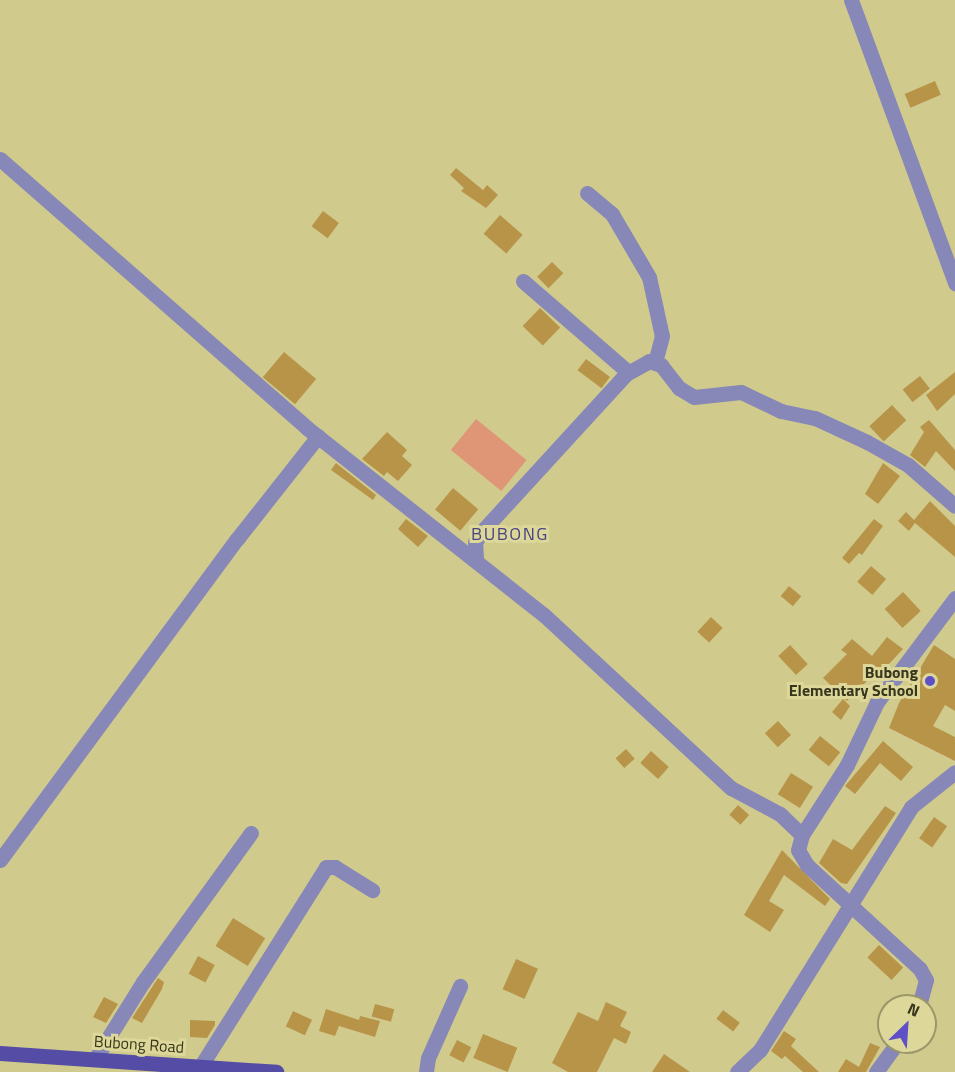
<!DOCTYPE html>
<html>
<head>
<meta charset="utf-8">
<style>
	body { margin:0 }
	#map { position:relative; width:955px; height:1072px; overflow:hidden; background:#d0cb8d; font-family:"Titillium Web",sans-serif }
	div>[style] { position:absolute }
	.green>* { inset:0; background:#de9677; transform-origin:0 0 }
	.building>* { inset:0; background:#b89449; transform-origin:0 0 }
	.minor>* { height:15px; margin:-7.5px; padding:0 7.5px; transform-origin:7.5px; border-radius:7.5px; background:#8787b8 }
	.major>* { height:15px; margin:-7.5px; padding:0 7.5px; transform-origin:7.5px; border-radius:7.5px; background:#554ca5 }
	.dots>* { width:16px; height:16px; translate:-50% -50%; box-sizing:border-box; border:3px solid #ddd89a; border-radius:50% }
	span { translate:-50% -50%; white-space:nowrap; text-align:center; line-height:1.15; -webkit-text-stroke:6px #ddd89a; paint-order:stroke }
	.poi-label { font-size:16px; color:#37351c; font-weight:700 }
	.right { translate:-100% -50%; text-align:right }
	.street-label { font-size:16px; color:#37351c }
	.neighbourhood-label { font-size:18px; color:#494583; letter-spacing:1.5px }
	.north { position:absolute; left:877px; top:994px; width:60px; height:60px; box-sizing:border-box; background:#ddd89a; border:2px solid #9b9768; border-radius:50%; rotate:25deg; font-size:16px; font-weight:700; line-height:24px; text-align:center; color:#37351c }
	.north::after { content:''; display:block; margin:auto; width:21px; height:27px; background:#5f50c8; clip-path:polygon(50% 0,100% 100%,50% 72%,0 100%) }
</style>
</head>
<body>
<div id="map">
	<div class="green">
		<i style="left:476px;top:419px;width:65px;height:40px;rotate:39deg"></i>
	</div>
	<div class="building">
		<i style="left:935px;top:81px;width:15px;height:33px;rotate:67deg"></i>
		<i style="clip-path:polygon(456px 168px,483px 190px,487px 185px,498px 195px,486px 208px,461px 191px,464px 188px,450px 175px)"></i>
		<i style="left:323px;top:211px;width:20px;height:19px;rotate:37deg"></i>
		<i style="left:500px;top:215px;width:30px;height:25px;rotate:41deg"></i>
		<i style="left:552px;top:262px;width:16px;height:21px;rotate:45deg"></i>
		<i style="left:540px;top:308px;width:28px;height:25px;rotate:44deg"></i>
		<i style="left:284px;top:352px;width:42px;height:33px;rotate:40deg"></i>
		<i style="left:586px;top:359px;width:30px;height:14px;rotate:37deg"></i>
		<i style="clip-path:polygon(955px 372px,955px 394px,937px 411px,926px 395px)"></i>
		<i style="left:920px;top:376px;width:16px;height:22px;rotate:52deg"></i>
		<i style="left:892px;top:405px;width:21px;height:31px;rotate:47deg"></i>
		<i style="clip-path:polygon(929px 420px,955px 450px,955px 471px,936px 451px,925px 467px,910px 455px,924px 432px,920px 427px)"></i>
		<i style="clip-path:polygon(387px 432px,407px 450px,402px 456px,412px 465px,398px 481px,387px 472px,384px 476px,362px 459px)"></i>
		<i style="clip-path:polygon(336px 463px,376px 495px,373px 500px,331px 470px)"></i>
		<i style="clip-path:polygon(883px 463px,900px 476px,878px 504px,865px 494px)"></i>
		<i style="left:453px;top:488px;width:33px;height:28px;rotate:40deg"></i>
		<i style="clip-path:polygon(930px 501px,955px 526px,955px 557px,915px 523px,909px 531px,898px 521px,906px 512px,914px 520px)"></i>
		<i style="clip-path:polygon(406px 519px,428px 536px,418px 547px,398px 529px)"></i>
		<i style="clip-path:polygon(874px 519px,883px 526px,862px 555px,859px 553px,849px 564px,842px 558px)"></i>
		<i style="left:871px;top:566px;width:20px;height:21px;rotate:41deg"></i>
		<i style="left:789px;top:586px;width:16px;height:13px;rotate:40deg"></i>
		<i style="left:903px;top:592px;width:26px;height:25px;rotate:47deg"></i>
		<i style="left:711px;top:617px;width:16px;height:20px;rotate:43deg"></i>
		<i style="clip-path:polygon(887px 637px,903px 649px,875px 679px,872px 676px,847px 701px,823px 678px,847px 654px,841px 650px,852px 639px,872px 656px)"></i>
		<i style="left:790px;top:645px;width:26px;height:16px;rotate:47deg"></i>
		<i style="clip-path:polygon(934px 645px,955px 659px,955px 711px,945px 705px,933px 726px,955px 737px,955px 761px,889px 728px,899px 703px)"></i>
		<i style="clip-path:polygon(843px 699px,850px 706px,841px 720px,832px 712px)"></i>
		<i style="left:778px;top:721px;width:19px;height:18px;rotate:47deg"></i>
		<i style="left:820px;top:736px;width:26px;height:18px;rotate:39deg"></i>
		<i style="clip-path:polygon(883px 741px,913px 767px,901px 781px,880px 763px,855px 794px,845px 786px)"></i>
		<i style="left:626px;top:749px;width:13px;height:14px;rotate:48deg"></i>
		<i style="left:651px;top:751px;width:24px;height:16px;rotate:42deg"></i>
		<i style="left:791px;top:773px;width:26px;height:25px;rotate:32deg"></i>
		<i style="left:738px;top:805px;width:15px;height:13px;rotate:42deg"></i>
		<i style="clip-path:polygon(885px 806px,896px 813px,847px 884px,841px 883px,819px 863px,833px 839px,852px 850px)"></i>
		<i style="left:934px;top:817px;width:16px;height:26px;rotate:35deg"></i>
		<i style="clip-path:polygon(782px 850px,830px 899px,825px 906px,784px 875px,769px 901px,784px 910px,770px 932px,744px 915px)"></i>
		<i style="left:233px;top:918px;width:38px;height:33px;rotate:32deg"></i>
		<i style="left:879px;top:945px;width:33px;height:17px;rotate:43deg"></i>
		<i style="left:198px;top:956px;width:19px;height:20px;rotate:28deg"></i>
		<i style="left:516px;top:959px;width:24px;height:33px;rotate:24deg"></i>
		<i style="clip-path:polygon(158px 978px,164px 982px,162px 989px,142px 1023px,132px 1018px)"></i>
		<i style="clip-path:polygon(104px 997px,118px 1004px,106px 1023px,93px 1017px)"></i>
		<i style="clip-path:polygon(606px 1002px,627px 1012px,620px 1026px,631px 1032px,626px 1044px,614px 1038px,597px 1072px,568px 1072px,552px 1063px,578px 1012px,598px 1021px)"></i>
		<i style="left:375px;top:1004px;width:20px;height:13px;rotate:15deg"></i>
		<i style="clip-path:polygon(326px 1009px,359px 1020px,360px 1016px,380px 1021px,375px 1037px,339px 1026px,335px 1036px,319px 1031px)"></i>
		<i style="left:723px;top:1010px;width:21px;height:11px;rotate:37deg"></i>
		<i style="left:293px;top:1011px;width:21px;height:17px;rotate:25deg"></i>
		<i style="clip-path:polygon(190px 1020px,215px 1021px,215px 1025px,207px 1038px,190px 1037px)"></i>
		<i style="clip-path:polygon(784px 1031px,796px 1039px,791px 1046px,819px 1072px,803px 1072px,785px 1056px,782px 1059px,771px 1051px)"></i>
		<i style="left:483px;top:1034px;width:37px;height:26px;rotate:22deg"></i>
		<i style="left:457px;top:1040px;width:16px;height:17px;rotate:27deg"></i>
		<i style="clip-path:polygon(870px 1043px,880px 1047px,866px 1072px,838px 1072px,846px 1059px,859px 1067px)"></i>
		<i style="clip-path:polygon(664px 1054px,690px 1072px,652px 1072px)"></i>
	</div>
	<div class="minor">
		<i style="left:851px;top:0;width:302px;rotate:69.8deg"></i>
		<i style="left:0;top:159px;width:408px;rotate:41.2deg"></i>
		<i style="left:307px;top:428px;width:302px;rotate:38.3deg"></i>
		<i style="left:544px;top:615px;width:255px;rotate:42.8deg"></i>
		<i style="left:731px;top:788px;width:55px;rotate:28deg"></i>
		<i style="left:780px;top:814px;width:30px;rotate:44deg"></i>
		<i style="left:587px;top:193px;width:33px;rotate:40deg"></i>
		<i style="left:612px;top:214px;width:73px;rotate:59.6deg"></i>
		<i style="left:649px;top:277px;width:60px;rotate:77.6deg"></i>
		<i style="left:662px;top:336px;width:27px;rotate:105deg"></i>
		<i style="left:523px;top:281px;width:139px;rotate:40.9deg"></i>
		<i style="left:476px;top:559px;width:17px;rotate:-93deg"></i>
		<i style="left:475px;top:542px;width:16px;rotate:-55deg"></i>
		<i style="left:484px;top:529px;width:210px;rotate:-47.5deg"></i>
		<i style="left:626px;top:374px;width:26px;rotate:-29deg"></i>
		<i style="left:649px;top:361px;width:13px;rotate:18deg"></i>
		<i style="left:661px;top:365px;width:29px;rotate:52deg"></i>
		<i style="left:679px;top:388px;width:17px;rotate:31deg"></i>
		<i style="left:694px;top:397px;width:47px;rotate:-6.1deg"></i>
		<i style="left:741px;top:392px;width:44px;rotate:25.4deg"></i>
		<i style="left:781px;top:411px;width:35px;rotate:12deg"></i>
		<i style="left:815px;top:418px;width:57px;rotate:24.8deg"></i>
		<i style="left:867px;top:442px;width:47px;rotate:29.3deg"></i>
		<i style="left:908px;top:465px;width:62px;rotate:41.1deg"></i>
		<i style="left:0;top:860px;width:399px;rotate:-53.6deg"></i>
		<i style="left:237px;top:539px;width:131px;rotate:-51.8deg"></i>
		<i style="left:919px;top:1006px;width:27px;rotate:-75deg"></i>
		<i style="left:926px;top:980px;width:13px;rotate:-119deg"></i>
		<i style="left:920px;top:969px;width:154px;rotate:-137.4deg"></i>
		<i style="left:807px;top:865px;width:17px;rotate:-121deg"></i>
		<i style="left:798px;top:850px;width:16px;rotate:-75deg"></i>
		<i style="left:802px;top:835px;width:83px;rotate:-57.3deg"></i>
		<i style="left:847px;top:765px;width:70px;rotate:-64.5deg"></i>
		<i style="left:877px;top:702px;width:130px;rotate:-53.1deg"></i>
		<i style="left:95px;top:1059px;width:91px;rotate:-58.1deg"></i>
		<i style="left:143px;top:982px;width:184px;rotate:-54.1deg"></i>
		<i style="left:197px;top:1072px;width:242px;rotate:-57.8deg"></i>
		<i style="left:326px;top:867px;width:9px"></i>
		<i style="left:335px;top:867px;width:44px;rotate:31.9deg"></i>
		<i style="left:426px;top:1072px;width:14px;rotate:-82deg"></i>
		<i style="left:428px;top:1058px;width:79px;rotate:-66deg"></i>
		<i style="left:737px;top:1072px;width:32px;rotate:-44deg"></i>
		<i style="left:760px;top:1050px;width:286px;rotate:-58.1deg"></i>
		<i style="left:911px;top:807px;width:56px;rotate:-38.5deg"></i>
		<i style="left:876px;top:1072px;width:37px;rotate:-54deg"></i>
	</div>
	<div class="major">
		<i style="left:0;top:1053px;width:277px;rotate:3.9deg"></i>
	</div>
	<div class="dots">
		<i style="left:930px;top:681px;background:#5f50c8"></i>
	</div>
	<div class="poi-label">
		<span class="right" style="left:918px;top:681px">Bubong<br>Elementary School</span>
	</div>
	<div class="street-label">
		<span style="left:139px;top:1044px;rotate:4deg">Bubong Road</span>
	</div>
	<div class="neighbourhood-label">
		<span style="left:510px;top:534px">BUBONG</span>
	</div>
	<div class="north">N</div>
</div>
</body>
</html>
